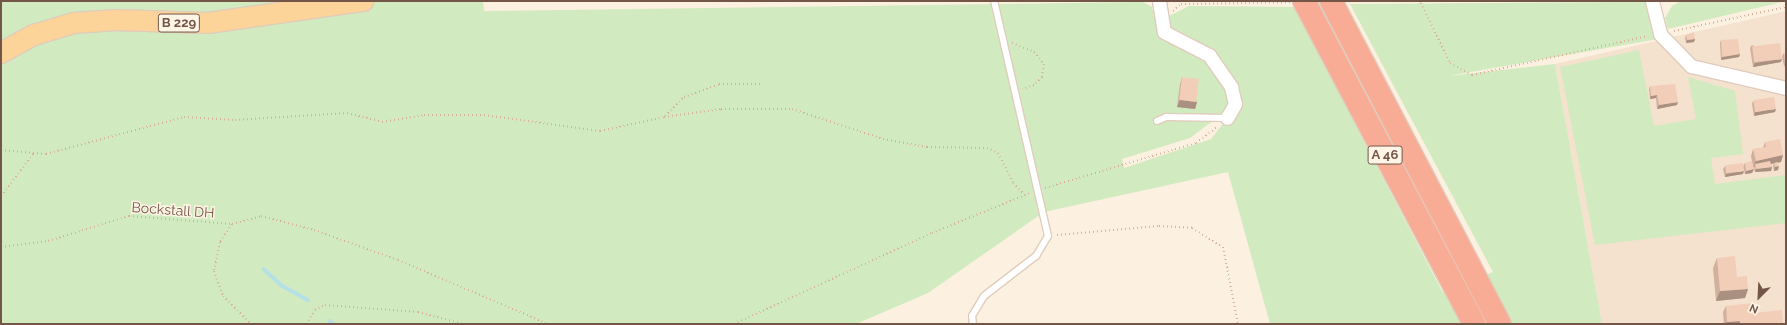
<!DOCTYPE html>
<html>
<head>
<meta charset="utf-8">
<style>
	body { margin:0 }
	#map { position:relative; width:1787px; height:325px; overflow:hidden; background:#fcf1e1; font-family:Raleway,sans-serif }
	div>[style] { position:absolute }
	.residential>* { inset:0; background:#f4e2cf }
	.green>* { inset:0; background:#d2eabf }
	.stream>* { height:3.5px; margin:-1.75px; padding:0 1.75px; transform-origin:1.75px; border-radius:1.75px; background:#b5e0e6 }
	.path>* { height:2px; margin-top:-1px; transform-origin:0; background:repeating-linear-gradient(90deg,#d7b09c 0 1px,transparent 0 4px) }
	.roads { filter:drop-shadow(1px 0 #e0ccbd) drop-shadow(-1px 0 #e0ccbd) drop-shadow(0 1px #e0ccbd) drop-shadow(0 -1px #e0ccbd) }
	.lane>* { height:6px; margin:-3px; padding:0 3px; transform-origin:3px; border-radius:3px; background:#fff }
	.street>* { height:13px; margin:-6.5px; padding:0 6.5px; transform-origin:6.5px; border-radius:6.5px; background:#fff }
	.primary>* { height:20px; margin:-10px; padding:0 10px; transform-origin:10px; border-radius:10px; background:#fcd398 }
	.highway>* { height:22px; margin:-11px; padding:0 11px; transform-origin:11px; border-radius:11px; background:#f8ac96 }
	.path-bridge>* { height:2px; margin-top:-1px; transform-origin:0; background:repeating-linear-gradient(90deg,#d7b09c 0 1px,transparent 0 4px) }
	.wall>* { inset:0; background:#d0b09e }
	.shaded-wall>* { inset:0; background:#a99081 }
	.building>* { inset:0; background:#f2cdb8; transform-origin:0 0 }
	span { translate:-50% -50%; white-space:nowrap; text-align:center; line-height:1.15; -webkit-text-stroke:3px #fff5e7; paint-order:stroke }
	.shield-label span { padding:1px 3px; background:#fff5e7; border:1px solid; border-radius:3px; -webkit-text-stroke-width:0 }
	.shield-label { font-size:13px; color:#735648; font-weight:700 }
	.street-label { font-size:14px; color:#735648 }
	.frame { position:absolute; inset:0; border:2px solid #735648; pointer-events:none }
	.north { position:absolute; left:1739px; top:277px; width:40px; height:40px; -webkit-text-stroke:3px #fff5e7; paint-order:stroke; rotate:204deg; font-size:11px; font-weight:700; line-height:16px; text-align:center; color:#735648 }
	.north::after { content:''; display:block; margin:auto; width:14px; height:18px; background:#735648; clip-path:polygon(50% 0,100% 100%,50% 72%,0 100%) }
</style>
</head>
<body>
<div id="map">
	<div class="residential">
		<i style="clip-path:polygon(1786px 11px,1786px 324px,1602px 324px,1555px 64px)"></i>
	</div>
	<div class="green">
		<i style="clip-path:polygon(1px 1px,483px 1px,484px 11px,1143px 2px,1152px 7px,1157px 26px,1166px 38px,1209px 60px,1227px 88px,1229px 104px,1222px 114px,1190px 138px,1122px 159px,1124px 168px,1211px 139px,1237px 106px,1236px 85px,1215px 56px,1205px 47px,1171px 33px,1165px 24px,1167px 17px,1189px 6px,1294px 7px,1443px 293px,1493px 272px,1350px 4px,1645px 2px,1658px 39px,1448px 76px,1555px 64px,1602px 324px,1270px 324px,1228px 172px,1044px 212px,928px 293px,856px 324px,1px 324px)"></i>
		<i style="clip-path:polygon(1786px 1px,1668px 29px,1665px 18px,1672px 6px,1679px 2px)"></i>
		<i style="clip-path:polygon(1639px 50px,1654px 126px,1696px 119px,1688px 77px,1735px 91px,1743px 154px,1711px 158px,1715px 184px,1786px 175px,1786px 223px,1595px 245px,1560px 67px)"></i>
	</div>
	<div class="stream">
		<i style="left:264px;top:269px;width:23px;rotate:43deg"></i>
		<i style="left:281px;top:285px;width:31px;rotate:29deg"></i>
		<i style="left:330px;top:321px;width:5px;rotate:37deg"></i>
	</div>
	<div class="path">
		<i style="left:1416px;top:1px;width:5px;rotate:22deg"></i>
		<i style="left:1421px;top:3px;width:67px;rotate:64.2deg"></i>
		<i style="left:1450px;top:63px;width:25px;rotate:29deg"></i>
		<i style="left:1472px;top:75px;width:180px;rotate:-12.5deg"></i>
		<i style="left:1173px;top:11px;width:11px;rotate:-41deg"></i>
		<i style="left:1674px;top:31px;width:115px;rotate:-12.1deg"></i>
		<i style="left:1012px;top:43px;width:24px;rotate:22deg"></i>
		<i style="left:1034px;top:52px;width:16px;rotate:50deg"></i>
		<i style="left:1044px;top:64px;width:13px;rotate:99deg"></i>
		<i style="left:1042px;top:77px;width:11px;rotate:135deg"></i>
		<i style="left:1034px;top:85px;width:12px;rotate:160deg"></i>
		<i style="left:665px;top:116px;width:27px;rotate:-45deg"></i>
		<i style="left:684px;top:97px;width:37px;rotate:-20deg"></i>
		<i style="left:719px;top:84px;width:41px"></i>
		<i style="left:1px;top:150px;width:45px;rotate:5.1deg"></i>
		<i style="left:46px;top:154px;width:143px;rotate:-15deg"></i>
		<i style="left:184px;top:117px;width:51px;rotate:3.4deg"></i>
		<i style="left:235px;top:120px;width:112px;rotate:-3.6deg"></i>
		<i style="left:347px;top:113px;width:36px;rotate:14deg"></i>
		<i style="left:382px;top:122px;width:43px;rotate:-9.5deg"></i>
		<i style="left:424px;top:115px;width:60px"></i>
		<i style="left:484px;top:115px;width:117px;rotate:7.9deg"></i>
		<i style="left:600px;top:131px;width:66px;rotate:-12.3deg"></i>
		<i style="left:664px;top:117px;width:58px;rotate:-8deg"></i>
		<i style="left:721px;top:109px;width:71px"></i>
		<i style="left:792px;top:109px;width:96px;rotate:18.2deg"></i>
		<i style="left:883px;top:139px;width:45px;rotate:10.3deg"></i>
		<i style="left:927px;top:147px;width:60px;rotate:1deg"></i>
		<i style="left:987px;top:148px;width:12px;rotate:24deg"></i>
		<i style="left:998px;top:153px;width:34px;rotate:63deg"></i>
		<i style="left:1013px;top:183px;width:17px;rotate:45deg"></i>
		<i style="left:1045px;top:188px;width:158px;rotate:-16.6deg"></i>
		<i style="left:1196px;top:143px;width:26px;rotate:-37deg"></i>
		<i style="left:1px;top:196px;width:54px;rotate:-52.5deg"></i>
		<i style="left:232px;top:224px;width:30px;rotate:-15deg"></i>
		<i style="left:261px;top:216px;width:55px;rotate:14.8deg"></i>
		<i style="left:314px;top:230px;width:89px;rotate:19.7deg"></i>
		<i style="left:398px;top:260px;width:163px;rotate:23.1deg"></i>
		<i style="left:1057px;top:235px;width:102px;rotate:-5deg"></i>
		<i style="left:1159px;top:226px;width:33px;rotate:3deg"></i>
		<i style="left:1192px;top:228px;width:36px;rotate:32deg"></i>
		<i style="left:1223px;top:247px;width:78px;rotate:79deg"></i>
		<i style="left:1px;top:247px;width:47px;rotate:-7.3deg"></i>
		<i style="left:48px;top:241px;width:85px;rotate:-17.2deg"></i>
		<i style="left:129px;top:216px;width:103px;rotate:4.4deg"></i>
		<i style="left:232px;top:224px;width:22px;rotate:124deg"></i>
		<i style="left:220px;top:242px;width:30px;rotate:102deg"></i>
		<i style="left:214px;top:271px;width:27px;rotate:70deg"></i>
		<i style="left:223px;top:296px;width:40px;rotate:45deg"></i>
		<i style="left:306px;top:324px;width:17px;rotate:-57deg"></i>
		<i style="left:315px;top:310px;width:11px;rotate:-27deg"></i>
		<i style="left:325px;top:305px;width:93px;rotate:4.3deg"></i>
		<i style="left:418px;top:312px;width:47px;rotate:14.9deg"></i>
		<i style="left:734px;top:324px;width:218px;rotate:-24.7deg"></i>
		<i style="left:932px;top:233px;width:106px;rotate:-22.2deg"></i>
	</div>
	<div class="roads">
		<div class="lane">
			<i style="left:1157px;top:121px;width:10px;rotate:-24deg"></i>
			<i style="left:1166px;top:117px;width:61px;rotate:0.9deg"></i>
			<i style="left:973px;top:324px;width:8px;rotate:-97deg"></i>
			<i style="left:972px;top:316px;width:23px;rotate:-59deg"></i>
			<i style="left:984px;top:296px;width:66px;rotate:-37.6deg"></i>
			<i style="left:1036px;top:256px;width:23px;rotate:-59deg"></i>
			<i style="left:1048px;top:236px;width:241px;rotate:-102.9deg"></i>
		</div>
		<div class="street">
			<i style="left:1159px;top:1px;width:31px;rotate:81deg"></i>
			<i style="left:1164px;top:32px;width:51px;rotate:27.1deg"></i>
			<i style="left:1209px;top:55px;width:39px;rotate:55deg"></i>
			<i style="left:1231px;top:87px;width:17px;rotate:77deg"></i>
			<i style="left:1235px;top:104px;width:16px;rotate:120deg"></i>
			<i style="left:1652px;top:1px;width:34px;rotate:76deg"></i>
			<i style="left:1660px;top:34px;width:45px;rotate:45.9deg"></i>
			<i style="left:1691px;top:66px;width:98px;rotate:13deg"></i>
		</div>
		<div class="primary">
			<i style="left:1px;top:53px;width:38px;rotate:-29deg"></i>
			<i style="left:34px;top:35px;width:42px;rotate:-16.7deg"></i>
			<i style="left:74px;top:23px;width:42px;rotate:-4.1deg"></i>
			<i style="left:116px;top:20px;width:92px;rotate:1.9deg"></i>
			<i style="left:208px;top:23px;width:157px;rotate:-8.1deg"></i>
		</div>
		<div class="highway">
			<i style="left:1304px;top:1px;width:365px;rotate:62.2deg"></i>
			<i style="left:1331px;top:1px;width:365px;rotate:62.4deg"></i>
		</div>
	</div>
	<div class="path-bridge">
		<i style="left:1181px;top:4px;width:195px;rotate:-0.9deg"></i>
	</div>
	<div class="wall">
		<i style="clip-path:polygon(1686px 35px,1695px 39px,1694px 42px,1686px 43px,1685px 38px)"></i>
		<i style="clip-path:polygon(1721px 40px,1740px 54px,1739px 57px,1721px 60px,1720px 43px)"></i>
		<i style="clip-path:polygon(1752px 45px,1781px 62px,1753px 67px,1750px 48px)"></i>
		<i style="clip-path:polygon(1784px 53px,1786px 53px,1786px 67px,1784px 66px,1782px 56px)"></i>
		<i style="clip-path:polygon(1182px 77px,1197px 102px,1195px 109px,1177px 107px,1180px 84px)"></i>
		<i style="clip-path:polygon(1650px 86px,1677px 105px,1657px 109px,1656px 98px,1650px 99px,1649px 89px)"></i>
		<i style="clip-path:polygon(1753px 101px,1775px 112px,1754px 116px,1752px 104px)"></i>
		<i style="clip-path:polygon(1765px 142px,1783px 155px,1781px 162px,1778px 163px,1778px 170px,1774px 171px,1773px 166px,1774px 163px,1771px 164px,1772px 167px,1771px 171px,1755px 172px,1754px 167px,1753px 167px,1754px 169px,1752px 173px,1745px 174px,1743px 166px,1745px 163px,1752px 162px,1751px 156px,1753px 149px,1763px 148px)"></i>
		<i style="clip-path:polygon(1725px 166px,1743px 174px,1725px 177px,1723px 169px)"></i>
		<i style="clip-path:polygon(1717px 258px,1748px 289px,1745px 298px,1716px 301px,1713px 268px)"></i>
		<i style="clip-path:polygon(1726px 306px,1754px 313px,1783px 324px,1724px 324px,1723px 312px)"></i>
	</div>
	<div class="shaded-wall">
		<i style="clip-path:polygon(1695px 39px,1694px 42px,1686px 43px,1687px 40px)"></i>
		<i style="clip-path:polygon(1740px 54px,1739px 57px,1721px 60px,1722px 57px)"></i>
		<i style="clip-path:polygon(1782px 59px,1781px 62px,1753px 67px,1755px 63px)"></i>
		<i style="clip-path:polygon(1657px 95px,1656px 98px,1650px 99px,1651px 96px)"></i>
		<i style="clip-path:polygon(1180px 100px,1197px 102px,1195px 109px,1177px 107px)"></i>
		<i style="clip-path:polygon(1678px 102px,1677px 105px,1657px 109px,1659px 105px)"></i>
		<i style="clip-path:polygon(1776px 109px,1775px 112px,1754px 116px,1755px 112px)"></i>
		<i style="clip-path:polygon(1783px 155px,1781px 162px,1756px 167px,1755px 164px,1754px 167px,1753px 167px,1756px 161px)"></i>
		<i style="clip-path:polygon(1779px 166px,1778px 170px,1774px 171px,1775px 167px)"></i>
		<i style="clip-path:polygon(1772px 167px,1771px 171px,1755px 172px,1756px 169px)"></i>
		<i style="clip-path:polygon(1754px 169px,1752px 173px,1745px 174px,1746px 171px)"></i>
		<i style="clip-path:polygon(1744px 171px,1743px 174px,1725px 177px,1726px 174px)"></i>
		<i style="clip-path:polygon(1748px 289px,1745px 298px,1716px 301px,1720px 291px)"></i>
		<i style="clip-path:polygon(1740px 321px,1739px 324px,1726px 324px,1727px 322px)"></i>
	</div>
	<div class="building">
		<i style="clip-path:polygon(1694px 32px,1695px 39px,1687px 40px,1686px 35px)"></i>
		<i style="clip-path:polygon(1738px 39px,1740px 54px,1722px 57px,1721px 40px)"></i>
		<i style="left:1780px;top:43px;width:16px;height:28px;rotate:83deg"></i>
		<i style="clip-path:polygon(1784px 53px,1786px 53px,1786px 63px,1785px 63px)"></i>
		<i style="left:1182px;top:77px;width:17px;height:23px;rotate:7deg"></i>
		<i style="clip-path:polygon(1675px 84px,1678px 102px,1659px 105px,1657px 95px,1651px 96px,1650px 86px)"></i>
		<i style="left:1774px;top:97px;width:12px;height:21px;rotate:81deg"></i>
		<i style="clip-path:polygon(1780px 139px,1783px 155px,1756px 161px,1753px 149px,1766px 147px,1765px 142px)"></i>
		<i style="clip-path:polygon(1752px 161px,1754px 169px,1746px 171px,1745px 163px)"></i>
		<i style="clip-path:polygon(1770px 161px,1772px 167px,1756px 169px,1755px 164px)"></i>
		<i style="left:1778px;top:162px;width:4px;height:4px;rotate:76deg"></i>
		<i style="left:1743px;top:163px;width:8px;height:18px;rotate:83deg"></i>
		<i style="clip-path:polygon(1735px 256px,1737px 277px,1747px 276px,1748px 289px,1720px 291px,1717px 258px)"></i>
		<i style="clip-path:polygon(1753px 303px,1754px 313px,1782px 310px,1783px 324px,1740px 324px,1740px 321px,1727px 322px,1726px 306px)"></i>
	</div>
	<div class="shield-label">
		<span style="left:179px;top:23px">B 229</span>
		<span style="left:1385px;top:155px">A 46</span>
	</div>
	<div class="street-label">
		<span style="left:173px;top:210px;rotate:4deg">Bockstall DH</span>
	</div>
	<div class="frame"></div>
	<div class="north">N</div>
</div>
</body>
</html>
